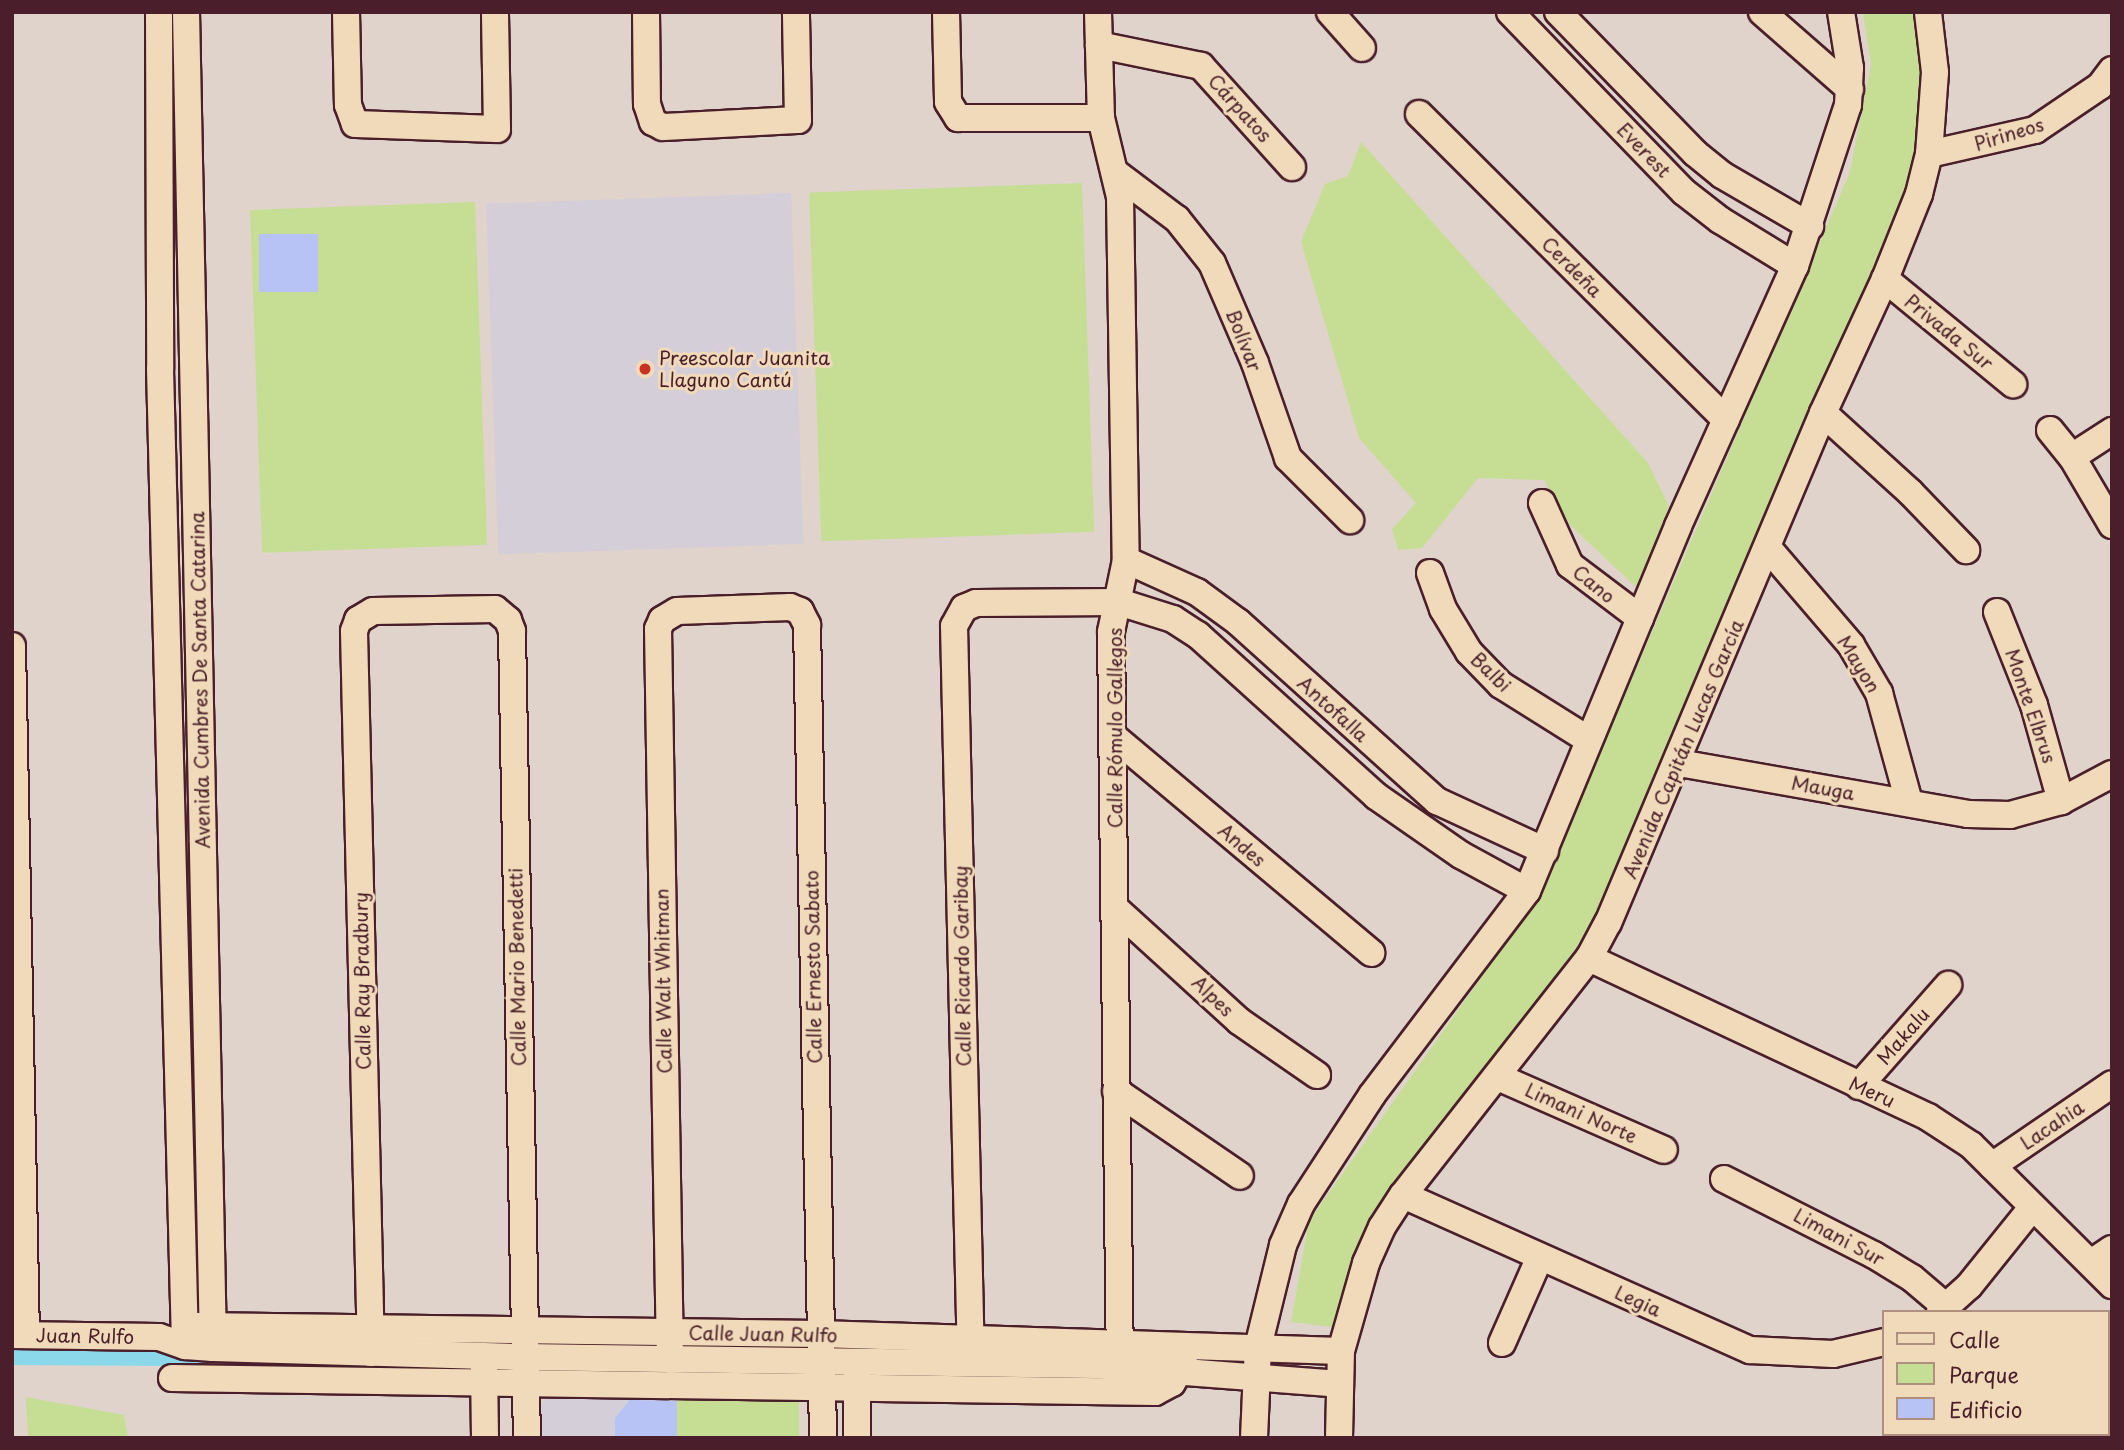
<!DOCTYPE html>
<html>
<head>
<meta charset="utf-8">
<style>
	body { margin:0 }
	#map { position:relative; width:2124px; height:1450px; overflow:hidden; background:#dfd3cb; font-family:"Playpen Sans",sans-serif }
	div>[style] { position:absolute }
	.built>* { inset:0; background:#d3ced7; transform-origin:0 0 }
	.green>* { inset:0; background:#c6de94; transform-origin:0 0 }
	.canal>* { height:24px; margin:-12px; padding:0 12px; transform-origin:12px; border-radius:12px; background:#8bd8eb }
	.building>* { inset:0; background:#b7c3f4; transform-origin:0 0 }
	.roads { filter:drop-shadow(2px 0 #4a1f2b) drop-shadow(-2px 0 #4a1f2b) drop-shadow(0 2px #4a1f2b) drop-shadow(0 -2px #4a1f2b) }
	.minor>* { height:26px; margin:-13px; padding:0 13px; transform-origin:13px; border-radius:13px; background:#f0dab9 }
	.dots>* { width:19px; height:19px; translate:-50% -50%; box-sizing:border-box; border:4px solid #f0dab9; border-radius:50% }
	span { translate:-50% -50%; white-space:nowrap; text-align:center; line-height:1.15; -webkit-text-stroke:6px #f0dab9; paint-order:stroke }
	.street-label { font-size:19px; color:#4a1f2b }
	.poi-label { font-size:19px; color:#4a1f2b }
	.left { translate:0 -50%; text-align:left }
	.frame { position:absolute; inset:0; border:14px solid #4a1f2b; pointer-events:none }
	.legend { position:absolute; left:1882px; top:1310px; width:228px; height:126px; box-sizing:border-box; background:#f0dab9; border:2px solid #ae8f80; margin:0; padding:9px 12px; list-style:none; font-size:21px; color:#4a1f2b }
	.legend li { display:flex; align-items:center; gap:14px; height:35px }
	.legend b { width:35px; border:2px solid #ae8f80 }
</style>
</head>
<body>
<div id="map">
	<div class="built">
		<i style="left:791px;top:193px;width:351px;height:305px;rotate:88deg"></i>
		<i style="clip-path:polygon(677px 1395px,677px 1438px,543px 1438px,540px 1414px,542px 1402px,549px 1396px)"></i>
	</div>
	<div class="green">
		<i style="clip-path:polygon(1863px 12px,1917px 12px,1924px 83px,1911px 183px,1587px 933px,1364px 1236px,1332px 1327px,1291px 1322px,1309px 1221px,1538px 897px,1850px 172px,1871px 64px)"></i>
		<i style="clip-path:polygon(1361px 142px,1648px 463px,1669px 506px,1637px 588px,1570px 525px,1544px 480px,1478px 478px,1422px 548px,1398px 550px,1392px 529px,1416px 503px,1359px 438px,1301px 242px,1325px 184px,1348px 176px)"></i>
		<i style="left:1082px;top:183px;width:349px;height:273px;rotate:88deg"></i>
		<i style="left:475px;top:202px;width:343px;height:225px;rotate:88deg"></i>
		<i style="clip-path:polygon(26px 1397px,124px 1415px,128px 1438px,28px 1438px)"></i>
		<i style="left:677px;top:1399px;width:122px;height:39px"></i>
	</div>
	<div class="canal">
		<i style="left:12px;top:1353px;width:160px;rotate:0.4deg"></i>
		<i style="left:172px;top:1354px;width:21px;rotate:31deg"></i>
	</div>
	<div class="building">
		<i style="left:259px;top:234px;width:59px;height:58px"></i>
		<i style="clip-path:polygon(630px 1400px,677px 1401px,677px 1438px,615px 1438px,615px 1418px)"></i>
	</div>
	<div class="roads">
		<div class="minor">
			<i style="left:159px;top:12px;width:357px;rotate:89.8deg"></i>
			<i style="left:160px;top:369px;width:977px;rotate:88.53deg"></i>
			<i style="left:186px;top:12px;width:1336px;rotate:88.84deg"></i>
			<i style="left:346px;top:12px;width:93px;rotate:88.8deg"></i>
			<i style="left:348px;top:105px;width:20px;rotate:70deg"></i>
			<i style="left:355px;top:124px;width:142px;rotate:2deg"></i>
			<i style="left:497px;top:129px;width:117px;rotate:-91deg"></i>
			<i style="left:646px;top:12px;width:92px;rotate:89.4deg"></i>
			<i style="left:647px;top:104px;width:19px;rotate:72deg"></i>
			<i style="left:653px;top:122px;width:11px;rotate:27deg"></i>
			<i style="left:663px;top:127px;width:135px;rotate:-3deg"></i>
			<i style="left:798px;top:120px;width:108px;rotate:-91.1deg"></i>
			<i style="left:946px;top:12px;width:90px;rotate:88.7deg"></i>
			<i style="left:948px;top:102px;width:19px;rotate:58deg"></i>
			<i style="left:958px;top:118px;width:143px"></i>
			<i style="left:1098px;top:12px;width:106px;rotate:88.4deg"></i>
			<i style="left:1101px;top:118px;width:81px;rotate:76.5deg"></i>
			<i style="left:1120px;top:197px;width:363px;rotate:89.1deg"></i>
			<i style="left:1126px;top:560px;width:74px;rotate:101.8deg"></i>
			<i style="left:1111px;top:632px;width:735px;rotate:89.3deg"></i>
			<i style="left:1330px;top:12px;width:48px;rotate:48.4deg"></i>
			<i style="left:1510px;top:12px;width:250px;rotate:46deg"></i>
			<i style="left:1684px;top:192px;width:46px;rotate:37.9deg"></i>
			<i style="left:1720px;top:220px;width:88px;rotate:31.5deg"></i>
			<i style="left:1558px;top:12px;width:197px;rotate:45.8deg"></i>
			<i style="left:1695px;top:153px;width:35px;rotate:39deg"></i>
			<i style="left:1722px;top:175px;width:102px;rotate:30.1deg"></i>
			<i style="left:1762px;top:12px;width:117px;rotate:41.2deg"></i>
			<i style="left:1099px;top:45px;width:104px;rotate:11.6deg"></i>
			<i style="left:1201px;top:66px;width:136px;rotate:48deg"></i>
			<i style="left:1419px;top:114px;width:433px;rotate:44.9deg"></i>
			<i style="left:1929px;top:154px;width:109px;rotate:-12.8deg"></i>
			<i style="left:2035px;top:130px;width:78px;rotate:-34.1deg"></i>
			<i style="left:2100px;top:86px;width:20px;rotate:-53deg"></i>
			<i style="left:1117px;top:174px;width:75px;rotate:36.9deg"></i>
			<i style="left:1177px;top:219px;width:56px;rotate:51.5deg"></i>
			<i style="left:1212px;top:263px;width:109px;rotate:66.7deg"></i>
			<i style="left:1255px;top:363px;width:101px;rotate:70.8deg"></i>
			<i style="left:1288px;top:458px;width:88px;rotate:45deg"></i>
			<i style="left:1885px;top:279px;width:166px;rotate:39.4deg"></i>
			<i style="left:1823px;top:413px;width:118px;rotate:42.2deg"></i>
			<i style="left:1910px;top:492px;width:81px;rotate:46deg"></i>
			<i style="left:2050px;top:430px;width:35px;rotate:51deg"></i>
			<i style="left:2072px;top:457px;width:79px;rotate:59.5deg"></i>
			<i style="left:2072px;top:457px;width:48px;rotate:-33deg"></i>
			<i style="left:1542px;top:503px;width:68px;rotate:65.7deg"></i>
			<i style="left:1570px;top:565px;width:88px;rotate:37.1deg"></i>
			<i style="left:1768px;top:548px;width:128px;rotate:49.4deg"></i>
			<i style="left:1851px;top:645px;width:56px;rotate:59.7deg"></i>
			<i style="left:1879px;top:693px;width:113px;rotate:74.6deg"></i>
			<i style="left:1126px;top:560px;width:78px;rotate:24.3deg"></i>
			<i style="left:1197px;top:592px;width:51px;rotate:36.2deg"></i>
			<i style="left:1238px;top:622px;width:268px;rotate:42deg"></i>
			<i style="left:1437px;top:801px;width:119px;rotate:24.8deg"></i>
			<i style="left:1430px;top:573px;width:38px;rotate:70deg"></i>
			<i style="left:1443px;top:609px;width:50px;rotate:58.8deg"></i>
			<i style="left:1469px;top:652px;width:46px;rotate:45.9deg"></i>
			<i style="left:1501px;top:685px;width:102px;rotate:32.1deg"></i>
			<i style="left:1997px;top:612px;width:100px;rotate:68.3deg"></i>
			<i style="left:2034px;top:705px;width:100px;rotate:74.3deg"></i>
			<i style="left:12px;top:646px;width:689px;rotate:88.84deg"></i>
			<i style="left:1114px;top:737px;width:336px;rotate:40deg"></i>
			<i style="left:1679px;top:763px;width:293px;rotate:10deg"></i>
			<i style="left:1968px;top:814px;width:42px;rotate:1.4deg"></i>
			<i style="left:2010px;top:815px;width:53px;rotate:-15.4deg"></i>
			<i style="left:2061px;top:801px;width:58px;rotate:-27.9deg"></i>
			<i style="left:1115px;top:908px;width:168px;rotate:42.3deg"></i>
			<i style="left:1239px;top:1021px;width:95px;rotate:34.7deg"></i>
			<i style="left:1589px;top:958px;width:374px;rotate:25.1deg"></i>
			<i style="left:1928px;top:1117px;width:51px;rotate:33.1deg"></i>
			<i style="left:1971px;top:1145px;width:199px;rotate:44.8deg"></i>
			<i style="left:1498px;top:1077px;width:181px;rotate:23.7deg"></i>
			<i style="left:1859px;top:1086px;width:135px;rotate:-48.6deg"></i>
			<i style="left:1116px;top:1091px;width:150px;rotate:34.4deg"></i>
			<i style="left:1992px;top:1166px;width:145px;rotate:-34.3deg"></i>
			<i style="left:1724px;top:1179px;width:168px;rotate:26.9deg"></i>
			<i style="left:1874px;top:1255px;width:44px;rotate:31.2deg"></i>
			<i style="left:1912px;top:1278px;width:45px;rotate:40.5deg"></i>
			<i style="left:1403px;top:1195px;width:380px;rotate:24.1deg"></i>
			<i style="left:1750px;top:1350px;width:83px;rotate:2.8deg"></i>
			<i style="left:1833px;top:1354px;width:52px;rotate:-13.2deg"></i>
			<i style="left:2091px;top:1263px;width:25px;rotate:-34deg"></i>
			<i style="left:1940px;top:1312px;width:39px;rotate:-42deg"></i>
			<i style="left:1969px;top:1286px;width:99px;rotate:-51.2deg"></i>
			<i style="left:195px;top:1326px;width:624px;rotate:0.73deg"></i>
			<i style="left:819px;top:1334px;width:522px;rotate:1.87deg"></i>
			<i style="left:12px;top:1335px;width:147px;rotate:0.8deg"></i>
			<i style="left:159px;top:1337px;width:28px;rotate:19deg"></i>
			<i style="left:185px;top:1346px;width:28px;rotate:4deg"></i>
			<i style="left:213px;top:1348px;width:310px;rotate:1.7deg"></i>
			<i style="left:523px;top:1357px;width:571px;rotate:0.8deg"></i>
			<i style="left:1094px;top:1365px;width:246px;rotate:4.4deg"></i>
			<i style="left:1502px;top:1343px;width:94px;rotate:-66.2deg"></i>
			<i style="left:371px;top:1353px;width:722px;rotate:-91.35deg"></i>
			<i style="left:354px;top:631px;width:12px;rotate:-70deg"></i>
			<i style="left:358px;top:620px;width:17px;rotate:-31deg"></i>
			<i style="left:373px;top:611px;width:122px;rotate:-0.9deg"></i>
			<i style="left:495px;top:609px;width:17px;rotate:40deg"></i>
			<i style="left:508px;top:620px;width:12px;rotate:70deg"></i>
			<i style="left:512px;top:631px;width:807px;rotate:88.94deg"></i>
			<i style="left:670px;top:1360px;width:731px;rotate:-90.94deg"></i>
			<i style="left:658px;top:629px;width:10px;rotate:-66deg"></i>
			<i style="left:662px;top:620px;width:17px;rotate:-31deg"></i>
			<i style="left:677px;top:611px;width:113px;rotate:-2deg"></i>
			<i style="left:790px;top:607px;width:11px;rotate:22deg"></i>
			<i style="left:800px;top:611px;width:16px;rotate:63deg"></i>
			<i style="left:807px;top:625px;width:813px;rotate:88.87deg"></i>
			<i style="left:971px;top:1363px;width:737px;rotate:-91.32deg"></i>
			<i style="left:954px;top:626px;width:21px;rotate:-61deg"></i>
			<i style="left:964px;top:608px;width:13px;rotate:-23deg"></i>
			<i style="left:976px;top:603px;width:143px;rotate:-0.4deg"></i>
			<i style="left:1119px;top:602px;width:57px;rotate:17.5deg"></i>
			<i style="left:1173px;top:619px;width:30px;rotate:33deg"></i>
			<i style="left:1198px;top:635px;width:240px;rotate:42.1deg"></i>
			<i style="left:1376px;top:796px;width:103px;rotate:34.8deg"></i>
			<i style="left:1461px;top:855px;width:75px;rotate:28.6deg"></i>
			<i style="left:484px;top:1366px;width:72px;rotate:89.2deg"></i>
			<i style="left:172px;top:1378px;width:983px;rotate:0.82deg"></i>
			<i style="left:1155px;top:1392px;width:19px;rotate:-28deg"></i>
			<i style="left:1172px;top:1383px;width:24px;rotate:-60deg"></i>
			<i style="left:857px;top:1438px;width:66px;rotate:-90deg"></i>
			<i style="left:1254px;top:1438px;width:91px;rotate:-87.5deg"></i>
			<i style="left:1258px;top:1347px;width:105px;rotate:-76.2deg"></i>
			<i style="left:1283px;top:1245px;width:45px;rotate:-66.3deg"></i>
			<i style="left:1301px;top:1204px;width:130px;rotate:-56.9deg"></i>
			<i style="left:1372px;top:1095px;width:256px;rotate:-52.8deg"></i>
			<i style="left:1527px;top:891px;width:395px;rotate:-67.5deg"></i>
			<i style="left:1678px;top:526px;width:285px;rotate:-65.8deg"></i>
			<i style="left:1795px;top:266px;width:169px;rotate:-71.8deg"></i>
			<i style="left:1848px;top:105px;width:37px;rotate:-87deg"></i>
			<i style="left:1850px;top:68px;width:57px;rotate:-99.1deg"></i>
			<i style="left:1339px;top:1438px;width:87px;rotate:-88.7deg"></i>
			<i style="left:1341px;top:1351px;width:91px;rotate:-74.1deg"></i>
			<i style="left:1366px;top:1263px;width:39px;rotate:-66deg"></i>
			<i style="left:1382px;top:1227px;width:38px;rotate:-57deg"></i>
			<i style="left:1403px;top:1195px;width:301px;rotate:-51.9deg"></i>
			<i style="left:1589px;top:958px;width:40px;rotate:-62deg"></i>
			<i style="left:1608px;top:923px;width:553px;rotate:-67.14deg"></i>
			<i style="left:1823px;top:413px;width:148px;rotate:-65.2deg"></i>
			<i style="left:1885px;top:279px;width:92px;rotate:-68.2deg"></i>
			<i style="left:1919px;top:194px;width:41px;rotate:-76deg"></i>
			<i style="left:1929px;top:154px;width:82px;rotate:-85.8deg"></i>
			<i style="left:1935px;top:72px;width:60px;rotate:-96.7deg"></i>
		</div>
	</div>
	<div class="dots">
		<i style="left:645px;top:369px;background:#c8321e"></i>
	</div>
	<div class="street-label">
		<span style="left:1240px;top:108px;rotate:48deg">Cárpatos</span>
		<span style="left:2009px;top:134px;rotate:-17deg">Pirineos</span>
		<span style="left:1644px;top:150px;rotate:46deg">Everest</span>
		<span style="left:1572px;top:267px;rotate:45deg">Cerdeña</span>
		<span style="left:1949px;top:332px;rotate:39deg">Privada Sur</span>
		<span style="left:1244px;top:340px;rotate:68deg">Bolívar</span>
		<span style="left:1594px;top:584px;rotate:39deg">Cano</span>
		<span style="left:1859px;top:664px;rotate:58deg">Mayon</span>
		<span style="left:1491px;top:672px;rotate:44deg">Balbi</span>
		<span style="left:200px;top:680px;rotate:-91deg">Avenida Cumbres De Santa Catarina</span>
		<span style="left:2031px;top:706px;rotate:71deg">Monte Elbrus</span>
		<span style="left:1333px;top:709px;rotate:42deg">Antofalla</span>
		<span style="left:1115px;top:728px;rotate:-90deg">Calle Rómulo Gallegos</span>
		<span style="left:1683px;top:749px;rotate:-67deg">Avenida Capitán Lucas García</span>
		<span style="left:1823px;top:788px;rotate:10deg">Mauga</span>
		<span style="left:1242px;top:845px;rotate:40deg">Andes</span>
		<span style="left:962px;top:966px;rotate:-91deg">Calle Ricardo Garibay</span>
		<span style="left:517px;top:967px;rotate:-91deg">Calle Mario Benedetti</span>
		<span style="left:813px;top:967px;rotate:-91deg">Calle Ernesto Sabato</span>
		<span style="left:362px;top:981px;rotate:-91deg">Calle Ray Bradbury</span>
		<span style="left:663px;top:981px;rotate:-91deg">Calle Walt Whitman</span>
		<span style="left:1213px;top:996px;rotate:44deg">Alpes</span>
		<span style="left:1903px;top:1036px;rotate:-49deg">Makalu</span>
		<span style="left:1872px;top:1092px;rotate:24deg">Meru</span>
		<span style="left:1581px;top:1113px;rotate:24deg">Limani Norte</span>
		<span style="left:2052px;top:1125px;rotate:-34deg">Lacahia</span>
		<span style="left:1839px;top:1237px;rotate:28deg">Limani Sur</span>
		<span style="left:1638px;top:1301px;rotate:24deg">Legia</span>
		<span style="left:763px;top:1334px;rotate:1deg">Calle Juan Rulfo</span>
		<span style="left:85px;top:1336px;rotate:1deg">Juan Rulfo</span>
	</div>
	<div class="poi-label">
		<span class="left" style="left:659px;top:369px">Preescolar Juanita<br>Llaguno Cantú</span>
	</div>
	<div class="frame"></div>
	<ul class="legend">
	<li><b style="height:9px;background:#f0dab9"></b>Calle</li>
	<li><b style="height:19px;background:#c6de94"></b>Parque</li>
	<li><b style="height:19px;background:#b7c3f4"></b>Edificio</li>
	</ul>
</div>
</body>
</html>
